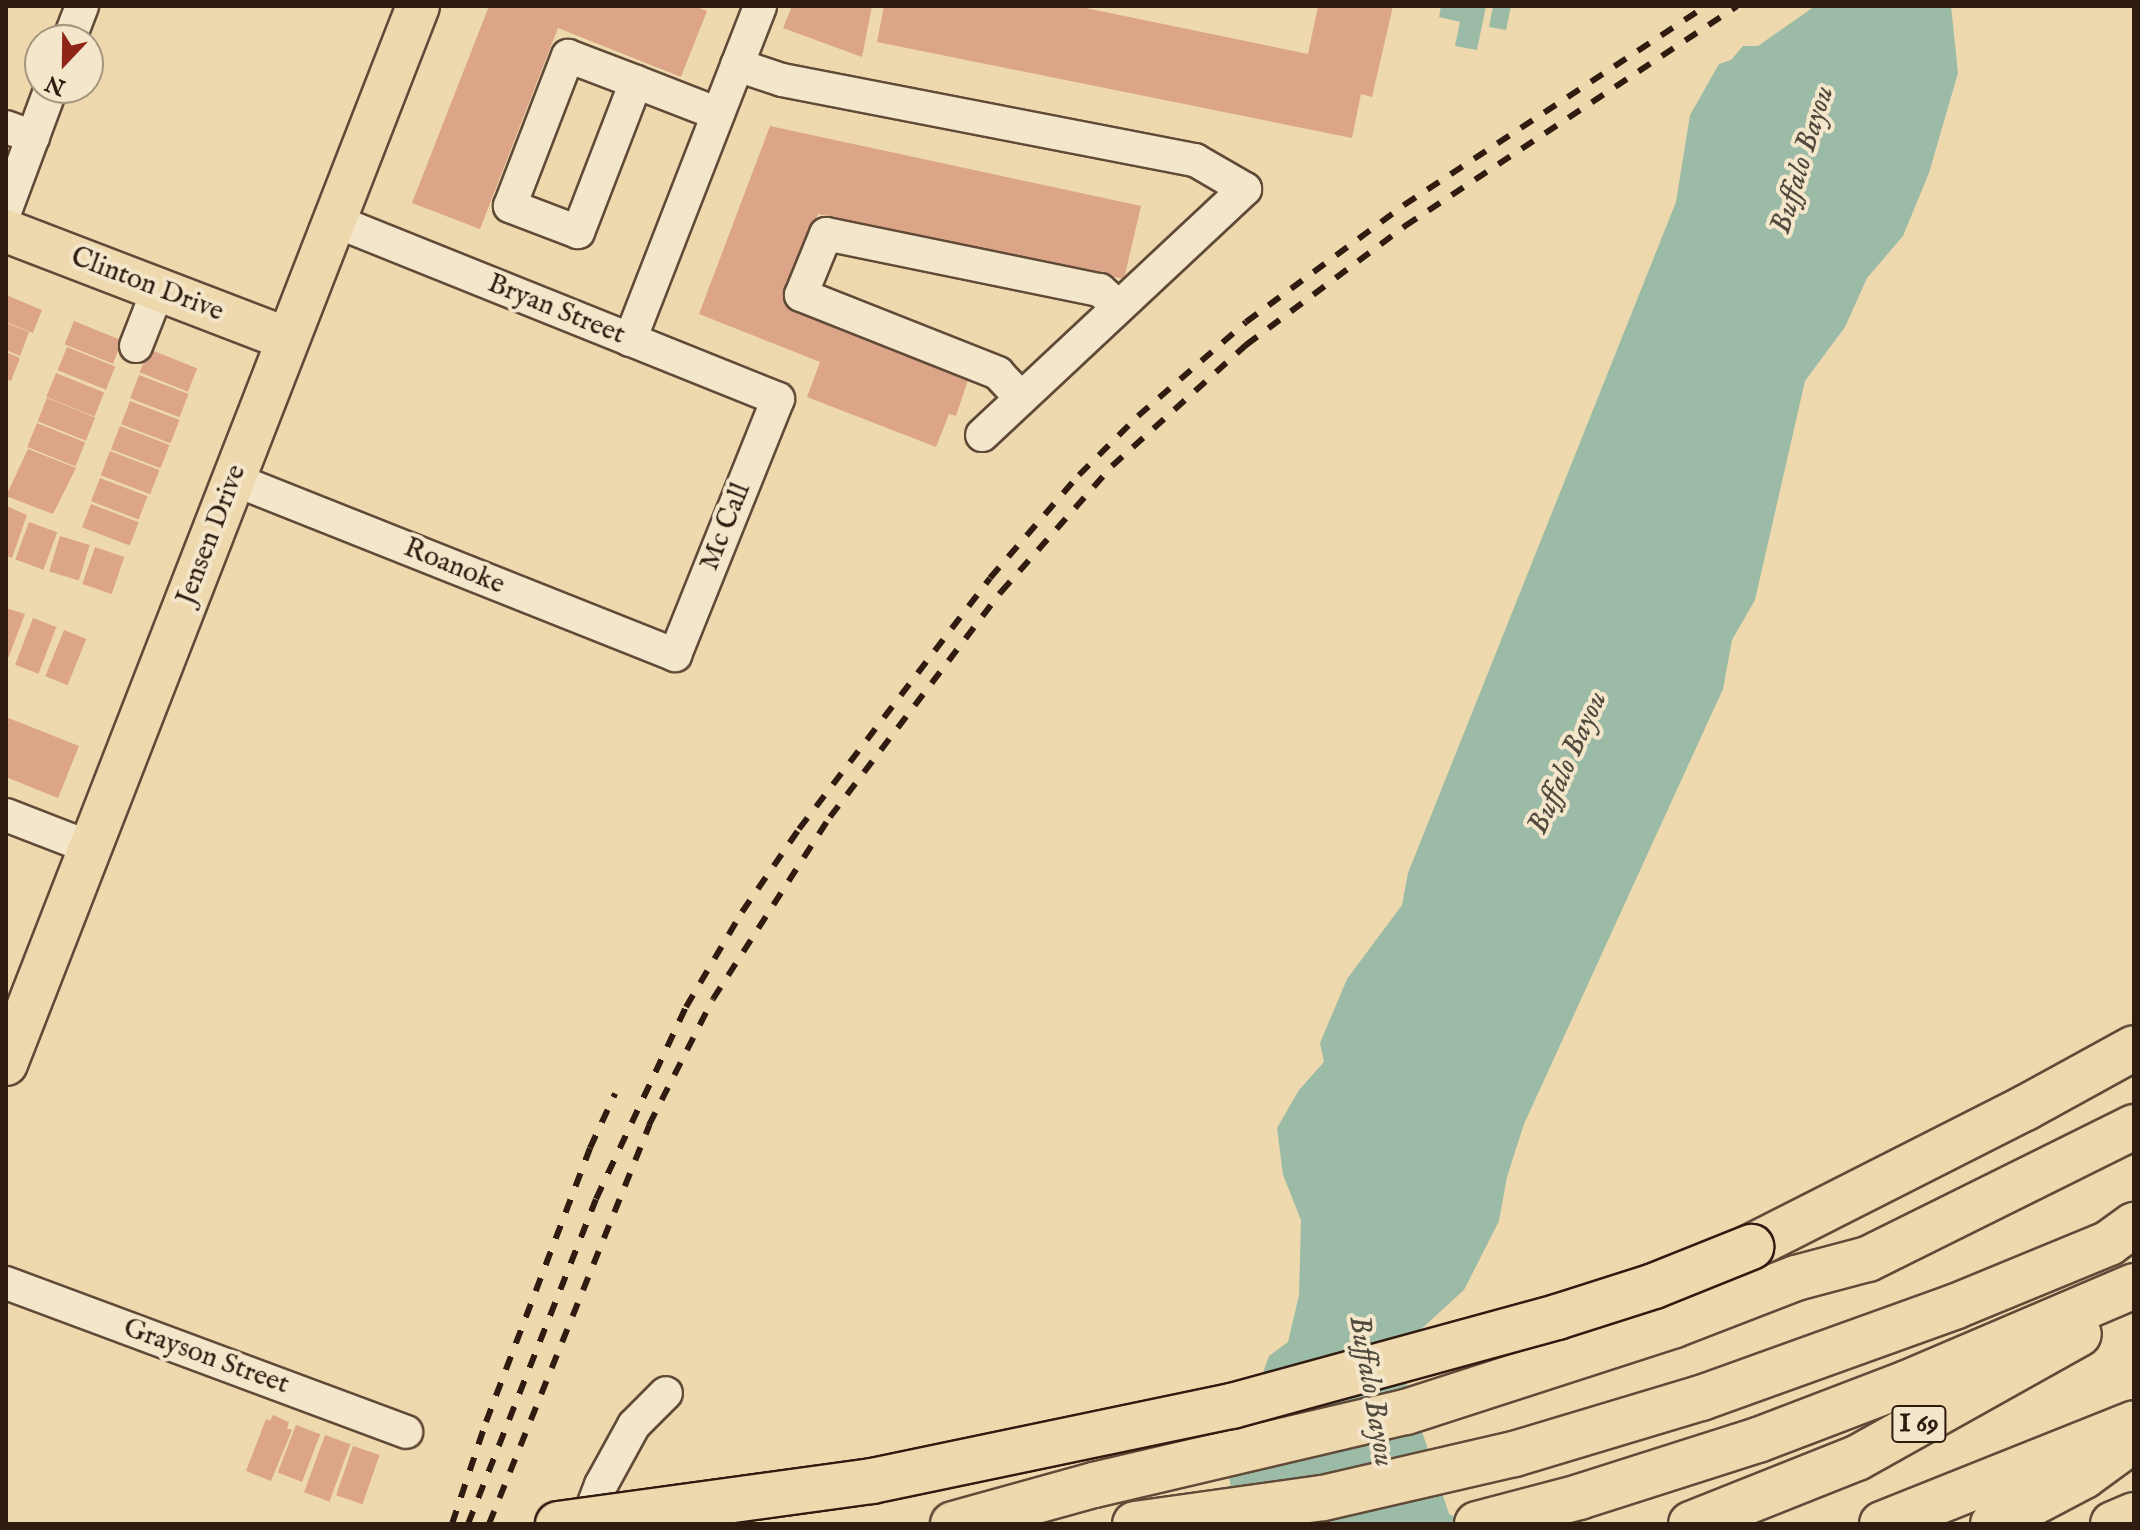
<!DOCTYPE html>
<html>
<head>
<meta charset="utf-8">
<style>
	body { margin:0 }
	#map { position:relative; width:2140px; height:1530px; overflow:hidden; background:#eed9ae; font-family:"IM FELL English",serif }
	div>[style] { position:absolute }
	.water>* { inset:0; background:#9bbba6 }
	.building>* { inset:0; background:#dca587; transform-origin:0 0 }
	.roads { filter:drop-shadow(2px 0 #604a38) drop-shadow(-2px 0 #604a38) drop-shadow(0 2px #604a38) drop-shadow(0 -2px #604a38) }
	.minor>* { height:32px; margin:-16px; padding:0 16px; transform-origin:16px; border-radius:16px; background:#f4e6ca }
	.major>* { height:42px; margin:-21px; padding:0 21px; transform-origin:21px; border-radius:21px; background:#eed9ae }
	.highway>* { height:44px; margin:-22px; padding:0 22px; transform-origin:22px; border-radius:22px; background:#eed9ae }
	.rail>* { height:6px; margin-top:-3px; transform-origin:0; background:repeating-linear-gradient(90deg,#301b11 0 14px,transparent 0 28px) }
	.bridges { filter:drop-shadow(2px 0 #301b11) drop-shadow(-2px 0 #301b11) drop-shadow(0 2px #301b11) drop-shadow(0 -2px #301b11) }
	.highway-bridge>* { height:44px; margin:-22px; padding:0 22px; transform-origin:22px; border-radius:22px; background:#eed9ae }
	span { translate:-50% -50%; white-space:nowrap; text-align:center; line-height:1.15; -webkit-text-stroke:8px #f4e6ca; paint-order:stroke }
	.shield-label span { padding:2px 6px; background:#f4e6ca; border:2px solid; border-radius:6px; -webkit-text-stroke-width:0 }
	.shield-label { font-size:26px; color:#301b11; font-weight:700 }
	.street-label { font-size:28px; color:#301b11 }
	.water-label { font-size:30px; color:#504b3e; font-style:italic }
	.frame { position:absolute; inset:0; border:8px solid #301b11; pointer-events:none }
	.north { position:absolute; left:24px; top:24px; width:80px; height:80px; box-sizing:border-box; background:#f4e6ca; border:2px solid #a69580; border-radius:50%; rotate:202deg; font-size:22px; font-weight:700; line-height:32px; text-align:center; color:#301b11 }
	.north::after { content:''; display:block; margin:auto; width:28px; height:36px; background:#8f2418; clip-path:polygon(50% 0,100% 100%,50% 72%,0 100%) }
</style>
</head>
<body>
<div id="map">
	<div class="water">
		<i style="clip-path:polygon(1441px 6px,1486px 6px,1477px 50px,1455px 46px,1460px 22px,1439px 17px)"></i>
		<i style="clip-path:polygon(1493px 6px,1511px 6px,1506px 30px,1489px 27px)"></i>
		<i style="clip-path:polygon(1815px 6px,1951px 6px,1958px 73px,1929px 173px,1903px 236px,1867px 278px,1845px 327px,1805px 381px,1755px 600px,1732px 640px,1723px 689px,1524px 1124px,1507px 1177px,1499px 1221px,1464px 1290px,1396px 1352px,1449px 1514px,1469px 1524px,1236px 1524px,1228px 1468px,1269px 1356px,1288px 1342px,1299px 1295px,1301px 1220px,1283px 1175px,1277px 1128px,1299px 1090px,1324px 1062px,1320px 1043px,1347px 979px,1402px 905px,1408px 873px,1676px 202px,1690px 115px,1719px 64px,1731px 60px,1743px 46px,1758px 46px)"></i>
	</div>
	<div class="building">
		<i style="clip-path:polygon(489px 6px,694px 6px,707px 11px,681px 77px,558px 28px,480px 229px,412px 203px)"></i>
		<i style="clip-path:polygon(792px 6px,872px 6px,862px 57px,783px 28px)"></i>
		<i style="clip-path:polygon(884px 6px,1076px 6px,1308px 54px,1318px 6px,1393px 6px,1372px 97px,1361px 94px,1352px 138px,877px 42px)"></i>
		<i style="clip-path:polygon(770px 126px,1141px 206px,1124px 279px,818px 214px,785px 305px,969px 377px,956px 416px,949px 414px,936px 447px,807px 397px,820px 362px,699px 314px)"></i>
		<i style="clip-path:polygon(6px 295px,42px 310px,33px 333px,6px 322px)"></i>
		<i style="left:74px;top:321px;width:52px;height:25px;rotate:22deg"></i>
		<i style="clip-path:polygon(6px 323px,29px 332px,20px 356px,6px 350px)"></i>
		<i style="left:67px;top:347px;width:52px;height:25px;rotate:22deg"></i>
		<i style="left:149px;top:349px;width:52px;height:25px;rotate:22deg"></i>
		<i style="clip-path:polygon(6px 352px,20px 358px,11px 381px,6px 379px)"></i>
		<i style="left:56px;top:373px;width:52px;height:26px;rotate:22deg"></i>
		<i style="left:139px;top:375px;width:53px;height:25px;rotate:21deg"></i>
		<i style="left:47px;top:398px;width:52px;height:25px;rotate:22deg"></i>
		<i style="left:130px;top:401px;width:53px;height:25px;rotate:21deg"></i>
		<i style="left:37px;top:423px;width:52px;height:26px;rotate:22deg"></i>
		<i style="left:120px;top:426px;width:53px;height:25px;rotate:21deg"></i>
		<i style="clip-path:polygon(28px 449px,76px 468px,53px 514px,6px 496px)"></i>
		<i style="left:110px;top:451px;width:53px;height:26px;rotate:21deg"></i>
		<i style="left:100px;top:478px;width:51px;height:25px;rotate:21deg"></i>
		<i style="left:91px;top:504px;width:51px;height:25px;rotate:21deg"></i>
		<i style="clip-path:polygon(6px 506px,27px 515px,12px 558px,6px 556px)"></i>
		<i style="left:29px;top:522px;width:30px;height:40px;rotate:20deg"></i>
		<i style="left:60px;top:536px;width:31px;height:37px;rotate:17deg"></i>
		<i style="left:95px;top:547px;width:31px;height:39px;rotate:19deg"></i>
		<i style="clip-path:polygon(6px 608px,25px 614px,6px 664px)"></i>
		<i style="left:33px;top:618px;width:25px;height:50px;rotate:21deg"></i>
		<i style="left:64px;top:630px;width:24px;height:50px;rotate:22deg"></i>
		<i style="clip-path:polygon(6px 717px,79px 746px,58px 798px,6px 777px)"></i>
		<i style="clip-path:polygon(273px 1415px,289px 1422px,287px 1428px,292px 1430px,271px 1481px,246px 1471px,266px 1419px,270px 1421px)"></i>
		<i style="left:296px;top:1425px;width:26px;height:51px;rotate:21deg"></i>
		<i style="left:325px;top:1435px;width:27px;height:61px;rotate:20deg"></i>
		<i style="left:353px;top:1446px;width:28px;height:52px;rotate:19deg"></i>
	</div>
	<div class="roads">
		<div class="minor">
			<i style="left:69px;top:40px;width:36px;rotate:-69deg"></i>
			<i style="left:737px;top:65px;width:47px;rotate:18.4deg"></i>
			<i style="left:782px;top:80px;width:421px;rotate:11deg"></i>
			<i style="left:1195px;top:160px;width:58px;rotate:30.1deg"></i>
			<i style="left:1245px;top:189px;width:360px;rotate:136.9deg"></i>
			<i style="left:636px;top:82px;width:161px;rotate:111.1deg"></i>
			<i style="left:578px;top:232px;width:73px;rotate:-159.1deg"></i>
			<i style="left:510px;top:206px;width:161px;rotate:-68.9deg"></i>
			<i style="left:568px;top:56px;width:73px;rotate:20.9deg"></i>
			<i style="left:636px;top:82px;width:88px;rotate:21.3deg"></i>
			<i style="left:6px;top:127px;width:29px;rotate:20deg"></i>
			<i style="left:6px;top:209px;width:129px;rotate:-69.6deg"></i>
			<i style="left:630px;top:340px;width:358px;rotate:-68.7deg"></i>
			<i style="left:136px;top:346px;width:60px;rotate:-68.6deg"></i>
			<i style="left:1021px;top:398px;width:34px;rotate:-133deg"></i>
			<i style="left:998px;top:373px;width:212px;rotate:-158.4deg"></i>
			<i style="left:801px;top:295px;width:66px;rotate:-67.7deg"></i>
			<i style="left:826px;top:234px;width:280px;rotate:11.6deg"></i>
			<i style="left:1100px;top:290px;width:25px;rotate:43deg"></i>
			<i style="left:233px;top:479px;width:476px;rotate:21.7deg"></i>
			<i style="left:675px;top:655px;width:276px;rotate:-68.1deg"></i>
			<i style="left:778px;top:399px;width:477px;rotate:-158.1deg"></i>
			<i style="left:6px;top:815px;width:91px;rotate:21.2deg"></i>
			<i style="left:6px;top:1283px;width:427px;rotate:20.4deg"></i>
			<i style="left:586px;top:1524px;width:42px;rotate:-69deg"></i>
			<i style="left:601px;top:1485px;width:68px;rotate:-61.2deg"></i>
			<i style="left:634px;top:1425px;width:45px;rotate:-45deg"></i>
		</div>
		<div class="major">
			<i style="left:6px;top:231px;width:301px;rotate:21deg"></i>
			<i style="left:6px;top:1064px;width:1135px;rotate:-68.72deg"></i>
		</div>
		<div class="highway">
			<i style="left:1751px;top:1247px;width:307px;rotate:-26.9deg"></i>
			<i style="left:2025px;top:1108px;width:124px;rotate:-28.8deg"></i>
			<i style="left:953px;top:1524px;width:146px;rotate:-15.5deg"></i>
			<i style="left:1094px;top:1485px;width:320px;rotate:-13.2deg"></i>
			<i style="left:1406px;top:1412px;width:280px;rotate:-17.9deg"></i>
			<i style="left:1672px;top:1326px;width:133px;rotate:-21.2deg"></i>
			<i style="left:1796px;top:1278px;width:74px;rotate:-14.8deg"></i>
			<i style="left:1868px;top:1259px;width:297px;rotate:-26.4deg"></i>
			<i style="left:1135px;top:1524px;width:190px;rotate:-7.9deg"></i>
			<i style="left:1323px;top:1498px;width:196px;rotate:-13deg"></i>
			<i style="left:1514px;top:1454px;width:195px;rotate:-16.7deg"></i>
			<i style="left:1701px;top:1398px;width:269px;rotate:-19.8deg"></i>
			<i style="left:1954px;top:1307px;width:168px;rotate:-22.4deg"></i>
			<i style="left:2109px;top:1243px;width:31px;rotate:-36deg"></i>
			<i style="left:1477px;top:1524px;width:106px;rotate:-14.8deg"></i>
			<i style="left:1579px;top:1497px;width:188px;rotate:-17.7deg"></i>
			<i style="left:1758px;top:1440px;width:160px;rotate:-20.9deg"></i>
			<i style="left:1907px;top:1383px;width:247px;rotate:-23.1deg"></i>
			<i style="left:1691px;top:1524px;width:179px;rotate:-21.7deg"></i>
			<i style="left:1857px;top:1458px;width:254px;rotate:-29.2deg"></i>
			<i style="left:1882px;top:1524px;width:271px;rotate:-21.8deg"></i>
			<i style="left:1993px;top:1524px;width:103px;rotate:-27.8deg"></i>
			<i style="left:2084px;top:1476px;width:51px;rotate:-36.2deg"></i>
			<i style="left:2113px;top:1524px;width:23px;rotate:-23deg"></i>
		</div>
	</div>
	<div class="rail">
		<i style="left:452px;top:1524px;width:108px;rotate:-71.6deg"></i>
		<i style="left:486px;top:1422px;width:293px;rotate:-69.2deg"></i>
		<i style="left:590px;top:1148px;width:60px;rotate:-65.2deg"></i>
		<i style="left:468px;top:1524px;width:349px;rotate:-68.5deg"></i>
		<i style="left:596px;top:1199px;width:212px;rotate:-64.9deg"></i>
		<i style="left:686px;top:1007px;width:110px;rotate:-59.5deg"></i>
		<i style="left:742px;top:912px;width:101px;rotate:-55.5deg"></i>
		<i style="left:799px;top:829px;width:315px;rotate:-52.7deg"></i>
		<i style="left:990px;top:578px;width:136px;rotate:-49.2deg"></i>
		<i style="left:1079px;top:475px;width:83px;rotate:-45deg"></i>
		<i style="left:1138px;top:416px;width:143px;rotate:-41deg"></i>
		<i style="left:1246px;top:322px;width:197px;rotate:-36.5deg"></i>
		<i style="left:1404px;top:205px;width:362px;rotate:-33.4deg"></i>
		<i style="left:489px;top:1524px;width:430px;rotate:-68.1deg"></i>
		<i style="left:649px;top:1125px;width:141px;rotate:-63.1deg"></i>
		<i style="left:713px;top:999px;width:216px;rotate:-57.3deg"></i>
		<i style="left:830px;top:817px;width:283px;rotate:-52.8deg"></i>
		<i style="left:1001px;top:592px;width:168px;rotate:-48.6deg"></i>
		<i style="left:1112px;top:466px;width:181px;rotate:-42.1deg"></i>
		<i style="left:1246px;top:345px;width:199px;rotate:-36.8deg"></i>
		<i style="left:1405px;top:226px;width:398px;rotate:-33.5deg"></i>
	</div>
	<div class="bridges">
		<div class="highway-bridge">
			<i style="left:558px;top:1524px;width:317px;rotate:-7.8deg"></i>
			<i style="left:872px;top:1481px;width:368px;rotate:-11.8deg"></i>
			<i style="left:1232px;top:1406px;width:337px;rotate:-15.3deg"></i>
			<i style="left:1557px;top:1317px;width:102px;rotate:-17.7deg"></i>
			<i style="left:1654px;top:1286px;width:105px;rotate:-21.9deg"></i>
		</div>
	</div>
	<div class="shield-label">
		<span style="left:1919px;top:1424px">I 69</span>
	</div>
	<div class="street-label">
		<span style="left:147px;top:285px;rotate:21deg">Clinton Drive</span>
		<span style="left:556px;top:310px;rotate:22deg">Bryan Street</span>
		<span style="left:726px;top:527px;rotate:-68deg">Mc Call</span>
		<span style="left:212px;top:535px;rotate:-69deg">Jensen Drive</span>
		<span style="left:454px;top:567px;rotate:22deg">Roanoke</span>
		<span style="left:206px;top:1357px;rotate:20deg">Grayson Street</span>
	</div>
	<div class="water-label">
		<span style="left:1803px;top:160px;rotate:-73deg">Buffalo Bayou</span>
		<span style="left:1568px;top:763px;rotate:-66deg">Buffalo Bayou</span>
		<span style="left:1371px;top:1391px;rotate:80deg">Buffalo Bayou</span>
	</div>
	<div class="frame"></div>
	<div class="north">N</div>
</div>
</body>
</html>
